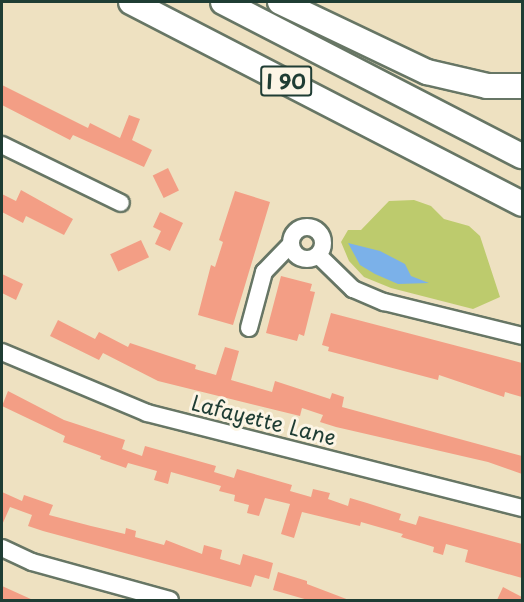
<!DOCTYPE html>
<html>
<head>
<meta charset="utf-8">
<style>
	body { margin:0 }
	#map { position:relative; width:524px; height:602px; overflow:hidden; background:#eee1c1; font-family:"Playpen Sans",sans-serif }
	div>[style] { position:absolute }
	.green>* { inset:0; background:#bdcb6d }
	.water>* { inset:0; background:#7bb1e9 }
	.building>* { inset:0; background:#f39e85; transform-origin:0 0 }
	.roads { filter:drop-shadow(2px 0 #677665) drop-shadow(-2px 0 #677665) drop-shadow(0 2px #677665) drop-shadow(0 -2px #677665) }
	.minor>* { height:16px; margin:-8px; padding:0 8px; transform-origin:8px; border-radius:8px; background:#fff }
	.minor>.ring { margin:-8px; padding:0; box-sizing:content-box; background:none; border:16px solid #fff; border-radius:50% }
	.highway>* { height:24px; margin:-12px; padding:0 12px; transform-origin:12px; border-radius:12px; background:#fff }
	span { translate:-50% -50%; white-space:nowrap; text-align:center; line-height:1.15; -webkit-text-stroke:6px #fcf5e5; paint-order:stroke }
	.shield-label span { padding:2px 4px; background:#fcf5e5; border:2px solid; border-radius:4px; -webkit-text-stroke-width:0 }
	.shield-label { font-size:20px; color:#1f3d34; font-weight:700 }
	.street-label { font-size:21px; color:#1f3d34 }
	.frame { position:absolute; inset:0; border:3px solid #1f3d34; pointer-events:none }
</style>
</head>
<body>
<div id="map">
	<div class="green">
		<i style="clip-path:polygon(414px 200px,431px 206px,444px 219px,469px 226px,480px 236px,500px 297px,473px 309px,391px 288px,364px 277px,349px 261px,341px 242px,348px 230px,361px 230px,389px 201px)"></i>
	</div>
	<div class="water">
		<i style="clip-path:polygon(348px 243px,380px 251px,405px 264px,411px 276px,429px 283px,398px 284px,375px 274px,360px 265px)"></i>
	</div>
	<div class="building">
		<i style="clip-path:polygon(2px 85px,88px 128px,90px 123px,120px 138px,129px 115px,140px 119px,132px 140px,152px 150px,144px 167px,73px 135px,70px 140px,2px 105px)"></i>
		<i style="left:168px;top:168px;width:25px;height:17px;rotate:64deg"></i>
		<i style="clip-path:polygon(21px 190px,73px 219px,64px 235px,26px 216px,23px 223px,2px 212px,2px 194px,16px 201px)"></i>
		<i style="clip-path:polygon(235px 191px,270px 202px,233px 325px,198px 315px,211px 265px,215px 267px,223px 242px,219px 240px)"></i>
		<i style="clip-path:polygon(160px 212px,183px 223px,170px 251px,155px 244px,161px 231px,153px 227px)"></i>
		<i style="left:141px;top:240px;width:19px;height:34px;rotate:65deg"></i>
		<i style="clip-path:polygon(2px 274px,23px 284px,16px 300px,2px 293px)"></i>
		<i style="clip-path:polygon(281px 276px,312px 284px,310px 291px,315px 292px,304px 336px,299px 334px,297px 341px,266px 333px)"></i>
		<i style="clip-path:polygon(331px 313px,522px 363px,522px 397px,505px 392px,504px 397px,439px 375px,438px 380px,328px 351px,329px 347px,322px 345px)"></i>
		<i style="clip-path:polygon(58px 320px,95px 339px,99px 332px,128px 347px,130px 343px,196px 365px,195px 369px,216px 375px,225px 347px,239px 351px,231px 380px,272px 392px,275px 381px,330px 399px,332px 393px,344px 397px,342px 407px,522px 456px,522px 474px,488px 462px,336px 427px,320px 422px,323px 415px,302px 408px,300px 416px,158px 381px,103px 353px,99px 360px,50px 336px)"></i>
		<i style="clip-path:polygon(8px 391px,64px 420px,125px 440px,122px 449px,142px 456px,145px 446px,216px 466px,214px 472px,234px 478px,237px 469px,292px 485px,290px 491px,311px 497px,313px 489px,330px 493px,328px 499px,348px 506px,350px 498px,367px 503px,401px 514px,399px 520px,416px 525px,419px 516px,522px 544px,522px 578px,465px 562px,468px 550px,446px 544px,443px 555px,433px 552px,434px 547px,401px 537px,403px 534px,361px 522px,360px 526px,302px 512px,294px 538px,281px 534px,290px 504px,265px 498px,259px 516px,247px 513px,249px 505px,234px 501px,235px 495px,219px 491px,221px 486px,171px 472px,168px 484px,154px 480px,157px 471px,128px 463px,126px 468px,100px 459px,101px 456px,63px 442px,65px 436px,2px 406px)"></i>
		<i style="clip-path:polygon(2px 492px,22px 501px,24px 495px,53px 505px,49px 515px,91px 526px,125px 534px,126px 528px,136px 531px,135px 537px,164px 545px,166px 540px,202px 554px,204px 545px,222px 550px,220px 559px,240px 565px,243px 554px,273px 563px,269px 579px,255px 575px,251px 587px,43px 531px,28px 526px,32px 515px,10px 507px,2px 525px)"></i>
		<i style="clip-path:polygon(278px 572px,307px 581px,307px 584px,349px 600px,308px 600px,273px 590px)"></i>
		<i style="clip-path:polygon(2px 586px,33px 600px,2px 600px)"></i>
		<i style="clip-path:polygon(503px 587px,522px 597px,522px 600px,497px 600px)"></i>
	</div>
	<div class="roads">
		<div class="minor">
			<i style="left:2px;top:145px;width:132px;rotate:26deg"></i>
			<i class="ring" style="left:291px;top:227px;width:16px;height:16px"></i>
			<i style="left:318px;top:255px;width:49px;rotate:44.2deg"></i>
			<i style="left:353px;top:289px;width:34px;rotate:23deg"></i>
			<i style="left:384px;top:302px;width:142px;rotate:13.8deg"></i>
			<i style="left:249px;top:328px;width:58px;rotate:-75deg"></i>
			<i style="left:264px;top:272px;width:39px;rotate:-46deg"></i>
			<i style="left:2px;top:352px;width:157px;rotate:22.8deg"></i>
			<i style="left:147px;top:413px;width:387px;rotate:14.2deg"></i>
			<i style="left:2px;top:548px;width:33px;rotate:25deg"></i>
			<i style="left:32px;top:562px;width:143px;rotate:15.4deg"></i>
		</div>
		<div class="highway">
			<i style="left:131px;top:2px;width:440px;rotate:27.3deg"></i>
			<i style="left:223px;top:2px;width:336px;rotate:27.3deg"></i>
			<i style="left:280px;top:2px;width:163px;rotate:25.5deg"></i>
			<i style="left:427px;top:72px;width:62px;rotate:13.1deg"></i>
			<i style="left:487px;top:86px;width:35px"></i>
		</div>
	</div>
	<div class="shield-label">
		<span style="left:286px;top:81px">I 90</span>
	</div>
	<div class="street-label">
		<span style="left:264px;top:419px;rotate:14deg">Lafayette Lane</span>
	</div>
	<div class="frame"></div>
</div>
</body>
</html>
